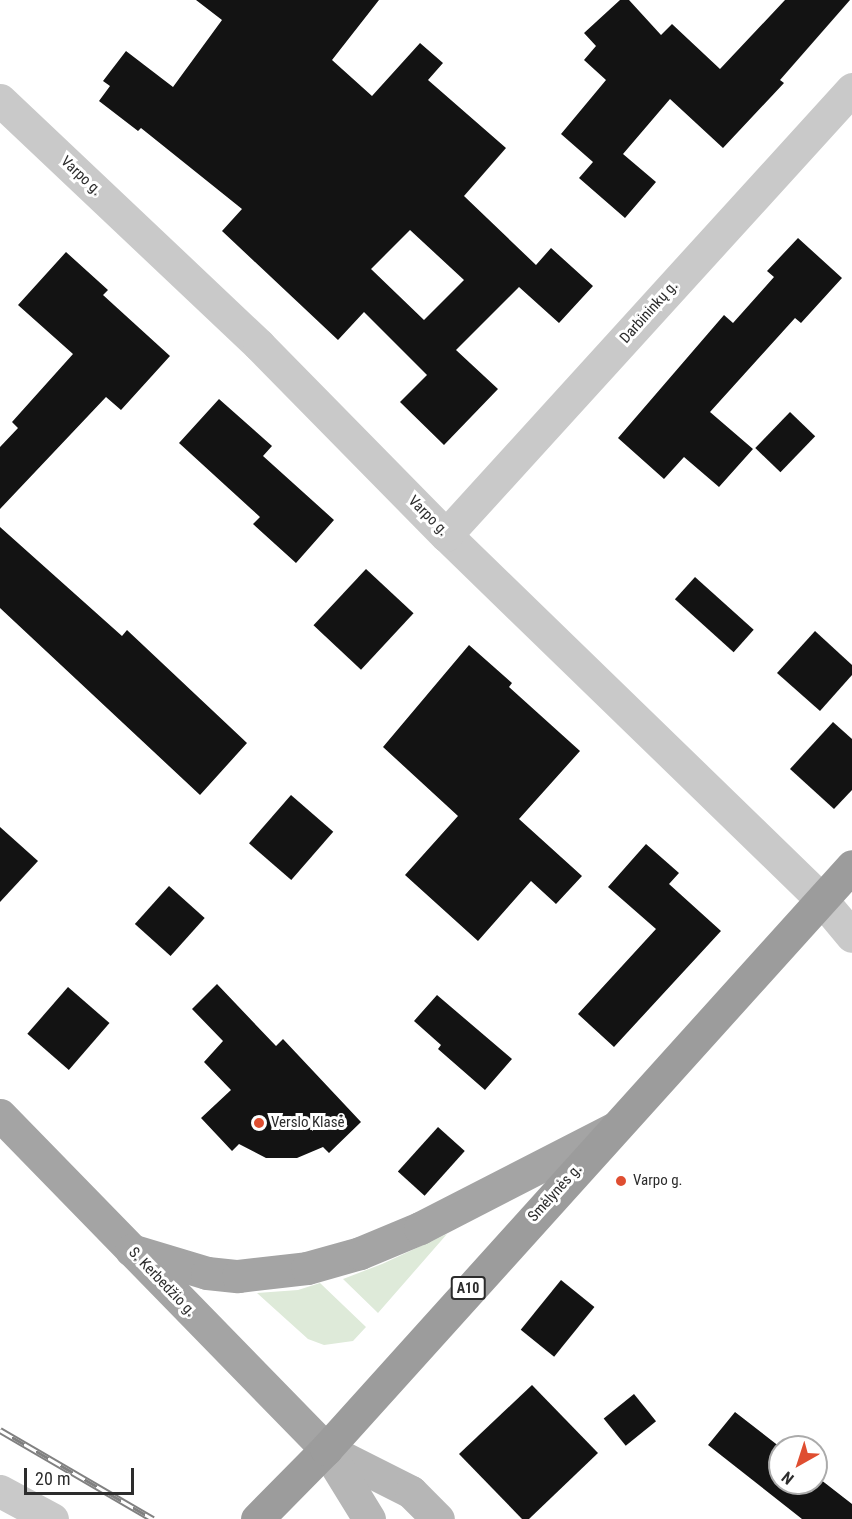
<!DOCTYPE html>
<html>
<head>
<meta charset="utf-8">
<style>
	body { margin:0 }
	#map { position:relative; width:852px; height:1519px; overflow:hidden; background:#fff; font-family:"Roboto Condensed",sans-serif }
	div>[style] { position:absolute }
	.green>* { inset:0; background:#deead9 }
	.building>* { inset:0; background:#131313; transform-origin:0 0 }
	.minor>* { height:33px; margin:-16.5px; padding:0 16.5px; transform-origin:16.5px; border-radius:16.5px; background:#c9c9c9 }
	.secondary>* { height:33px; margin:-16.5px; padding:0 16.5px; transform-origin:16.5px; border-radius:16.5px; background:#b6b6b6 }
	.primary>* { height:33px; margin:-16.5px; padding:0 16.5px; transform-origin:16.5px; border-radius:16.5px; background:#a4a4a4 }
	.trunk>* { height:33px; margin:-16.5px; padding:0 16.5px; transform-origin:16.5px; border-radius:16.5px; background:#9c9c9c }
	.rail>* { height:7px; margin-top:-3.5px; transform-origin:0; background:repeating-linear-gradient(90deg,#fff 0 14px,#818181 0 28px); box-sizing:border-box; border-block:2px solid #818181 }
	.dots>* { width:16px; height:16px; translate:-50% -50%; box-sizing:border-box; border:3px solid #fff; border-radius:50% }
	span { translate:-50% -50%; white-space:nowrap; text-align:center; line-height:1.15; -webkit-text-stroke:6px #fff; paint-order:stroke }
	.shield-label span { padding:2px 4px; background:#fff; border:2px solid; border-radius:4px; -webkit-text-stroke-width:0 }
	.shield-label { font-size:14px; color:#2c2c2c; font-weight:700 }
	.street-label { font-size:15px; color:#2c2c2c }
	.poi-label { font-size:15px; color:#2c2c2c }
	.left { translate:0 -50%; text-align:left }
	.north { position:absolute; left:768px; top:1435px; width:60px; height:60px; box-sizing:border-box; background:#fff; border:2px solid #ababab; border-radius:50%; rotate:219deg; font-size:16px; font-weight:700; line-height:24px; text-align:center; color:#2c2c2c }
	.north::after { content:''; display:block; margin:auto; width:21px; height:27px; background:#df4e31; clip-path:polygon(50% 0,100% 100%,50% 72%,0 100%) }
	.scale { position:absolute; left:24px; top:1468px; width:110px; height:27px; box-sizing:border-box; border:3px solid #2c2c2c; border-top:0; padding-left:8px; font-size:18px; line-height:21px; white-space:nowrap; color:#2c2c2c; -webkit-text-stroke:4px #fff; paint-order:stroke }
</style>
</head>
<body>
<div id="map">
	<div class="green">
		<i style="clip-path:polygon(447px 1234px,378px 1313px,343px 1279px,382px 1264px)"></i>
		<i style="clip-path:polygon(320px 1283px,366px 1327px,353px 1341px,324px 1345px,308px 1339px,257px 1293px,298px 1290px)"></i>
	</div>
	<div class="building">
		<i style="clip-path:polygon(evenodd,196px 0,379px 0,332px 60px,372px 96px,420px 43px,443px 63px,428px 80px,506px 148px,464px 196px,536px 265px,551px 248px,593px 286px,559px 323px,519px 287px,456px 350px,498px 389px,444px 445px,400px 402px,427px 375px,364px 312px,338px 340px,222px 231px,242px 209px,141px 128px,138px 131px,99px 101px,110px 86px,103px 81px,126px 51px,173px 87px,222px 20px,196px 0,410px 230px,464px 280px,424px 320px,371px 269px,410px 230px)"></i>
		<i style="clip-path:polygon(620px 0,629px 0,661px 35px,672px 24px,720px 69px,785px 0,850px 0,780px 80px,784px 83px,723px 148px,670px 99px,623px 154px,656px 182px,625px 218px,579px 178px,593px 162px,561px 134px,606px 80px,584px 60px,596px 46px,584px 33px)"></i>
		<i style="clip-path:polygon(798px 238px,842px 278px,801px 323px,795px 318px,710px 412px,753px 449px,719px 487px,684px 457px,664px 479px,618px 438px,724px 315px,733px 323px,774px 277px,767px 271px)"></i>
		<i style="clip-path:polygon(66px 252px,108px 290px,103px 295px,170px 356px,121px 410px,106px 397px,0 509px,0 447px,18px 428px,12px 422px,73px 354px,18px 305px)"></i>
		<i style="clip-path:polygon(219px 399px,272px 446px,263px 456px,334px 520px,296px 563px,253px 524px,260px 517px,179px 443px)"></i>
		<i style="left:790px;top:412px;width:35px;height:50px;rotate:44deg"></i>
		<i style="clip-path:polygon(0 527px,122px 636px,127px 630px,247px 743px,200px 795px,0 608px)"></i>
		<i style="left:366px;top:569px;width:65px;height:77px;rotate:43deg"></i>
		<i style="left:695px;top:577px;width:79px;height:30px;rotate:42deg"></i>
		<i style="clip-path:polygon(815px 631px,852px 665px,852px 675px,820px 711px,777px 673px)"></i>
		<i style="clip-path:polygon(469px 645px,512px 683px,509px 687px,580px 751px,519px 819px,582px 876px,556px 904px,531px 881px,478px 941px,405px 875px,458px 816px,383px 747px)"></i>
		<i style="clip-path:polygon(833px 722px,852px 739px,852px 790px,834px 809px,790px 769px)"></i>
		<i style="left:291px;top:795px;width:56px;height:64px;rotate:41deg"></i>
		<i style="clip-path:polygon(0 827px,38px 861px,0 902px)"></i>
		<i style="clip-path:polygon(646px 844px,679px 873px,669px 884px,721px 931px,614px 1047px,578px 1014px,656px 929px,608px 887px)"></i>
		<i style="left:169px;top:886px;width:48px;height:51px;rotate:42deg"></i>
		<i style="clip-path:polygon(217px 984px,276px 1046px,283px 1039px,361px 1122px,329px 1153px,323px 1147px,297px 1158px,266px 1158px,239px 1144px,232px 1151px,201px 1118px,231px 1090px,204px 1062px,223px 1041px,192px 1009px)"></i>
		<i style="left:68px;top:987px;width:55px;height:62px;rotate:41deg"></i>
		<i style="clip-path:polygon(437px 995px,512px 1059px,485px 1090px,438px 1049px,441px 1045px,414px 1021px)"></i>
		<i style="left:438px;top:1127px;width:36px;height:60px;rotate:42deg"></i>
		<i style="left:561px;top:1280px;width:43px;height:64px;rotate:39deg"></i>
		<i style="clip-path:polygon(532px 1385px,598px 1453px,529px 1519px,522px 1519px,459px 1454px)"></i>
		<i style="left:634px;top:1394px;width:35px;height:39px;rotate:51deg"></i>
		<i style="clip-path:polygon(735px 1412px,780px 1447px,780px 1483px,816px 1483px,816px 1476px,852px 1504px,852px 1519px,802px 1519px,708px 1445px)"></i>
	</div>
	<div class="minor">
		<i style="left:0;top:100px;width:357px;rotate:43.4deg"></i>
		<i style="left:259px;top:345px;width:267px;rotate:45.5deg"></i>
		<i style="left:446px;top:535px;width:523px;rotate:44.15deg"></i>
		<i style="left:821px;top:899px;width:48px;rotate:50deg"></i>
		<i style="left:446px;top:535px;width:603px;rotate:-47.69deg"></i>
		<i style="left:0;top:1491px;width:59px;rotate:28.3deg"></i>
	</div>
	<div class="secondary">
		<i style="left:326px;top:1449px;width:95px;rotate:26.8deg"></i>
		<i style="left:411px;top:1492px;width:38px;rotate:45deg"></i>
		<i style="left:326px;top:1449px;width:82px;rotate:58.4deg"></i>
	</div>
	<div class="primary">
		<i style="left:0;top:1115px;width:467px;rotate:45.7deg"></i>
		<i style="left:131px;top:1250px;width:79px;rotate:16.8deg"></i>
		<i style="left:207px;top:1273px;width:31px;rotate:6deg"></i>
		<i style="left:238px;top:1276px;width:69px;rotate:-6.6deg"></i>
		<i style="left:307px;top:1268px;width:55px;rotate:-15.8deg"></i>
		<i style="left:360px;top:1253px;width:65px;rotate:-22.6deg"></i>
		<i style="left:420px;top:1228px;width:217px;rotate:-27.2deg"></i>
	</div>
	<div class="trunk">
		<i style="left:257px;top:1519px;width:98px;rotate:-45.4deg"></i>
		<i style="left:326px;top:1449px;width:785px;rotate:-47.94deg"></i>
	</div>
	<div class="rail">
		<i style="left:0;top:1430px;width:177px;rotate:30.2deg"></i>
	</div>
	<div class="dots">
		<i style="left:259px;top:1123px;background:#df4e31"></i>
		<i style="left:621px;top:1181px;background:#df4e31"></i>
	</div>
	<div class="shield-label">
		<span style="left:468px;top:1288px">A10</span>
	</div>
	<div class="street-label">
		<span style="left:81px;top:176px;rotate:43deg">Varpo g.</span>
		<span style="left:649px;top:312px;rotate:-48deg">Darbininkų g.</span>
		<span style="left:428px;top:516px;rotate:45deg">Varpo g.</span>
		<span style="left:555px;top:1193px;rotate:-48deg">Smėlynės g.</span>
		<span style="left:162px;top:1282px;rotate:46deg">S. Kerbedžio g.</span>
	</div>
	<div class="poi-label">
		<span class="left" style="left:271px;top:1123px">Verslo Klasė</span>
		<span class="left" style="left:633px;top:1181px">Varpo g.</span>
	</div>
	<div class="north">N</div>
	<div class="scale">20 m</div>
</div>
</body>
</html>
